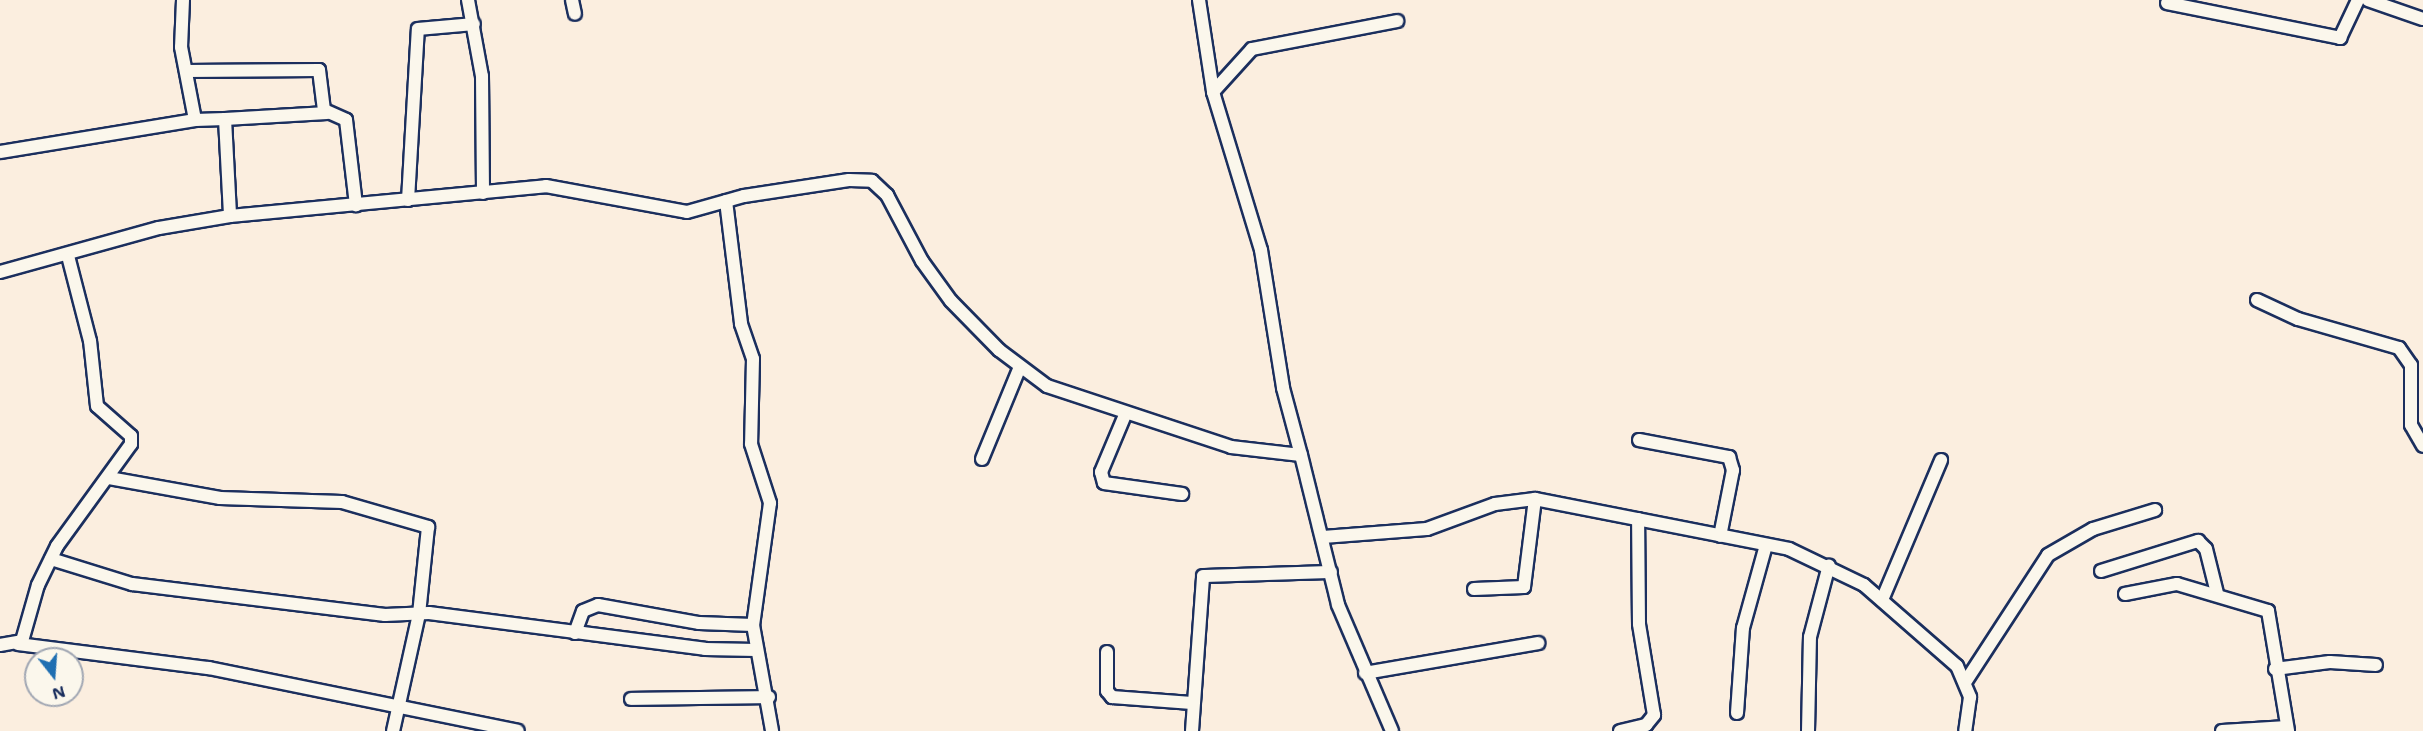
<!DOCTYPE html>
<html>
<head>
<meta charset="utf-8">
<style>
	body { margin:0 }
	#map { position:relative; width:2423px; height:731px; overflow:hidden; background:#fbeedf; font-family:"Shantell Sans",sans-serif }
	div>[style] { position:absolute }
	.roads { filter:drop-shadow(2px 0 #1b2f5e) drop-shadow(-2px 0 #1b2f5e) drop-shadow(0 2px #1b2f5e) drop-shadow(0 -2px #1b2f5e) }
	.minor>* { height:12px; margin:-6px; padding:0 6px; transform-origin:6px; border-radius:6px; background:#fbf7ec }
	span { translate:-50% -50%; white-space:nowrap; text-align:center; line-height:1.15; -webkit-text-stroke:6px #fbf7ec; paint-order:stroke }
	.north { position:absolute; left:24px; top:647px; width:60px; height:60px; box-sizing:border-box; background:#fbf7ec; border:2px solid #a1a7b3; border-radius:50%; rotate:163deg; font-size:16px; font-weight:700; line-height:24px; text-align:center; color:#1b2f5e }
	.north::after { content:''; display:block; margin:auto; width:21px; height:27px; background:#1f6fb2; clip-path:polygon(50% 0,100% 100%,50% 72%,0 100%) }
</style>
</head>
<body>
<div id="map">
	<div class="roads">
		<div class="minor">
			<i style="left:183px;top:0;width:47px;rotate:92.4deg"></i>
			<i style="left:181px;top:47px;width:74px;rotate:79.1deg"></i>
			<i style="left:195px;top:120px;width:30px;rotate:-2deg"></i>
			<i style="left:225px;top:119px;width:97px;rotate:87deg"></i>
			<i style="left:468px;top:0;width:77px;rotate:79.6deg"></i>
			<i style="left:482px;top:76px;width:117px;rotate:89.5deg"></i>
			<i style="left:572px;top:0;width:14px;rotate:78deg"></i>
			<i style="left:1199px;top:0;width:93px;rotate:81.3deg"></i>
			<i style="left:1213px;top:92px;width:165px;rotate:73.1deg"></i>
			<i style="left:1261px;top:250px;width:140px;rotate:80.9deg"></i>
			<i style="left:1283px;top:388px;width:69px;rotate:75deg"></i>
			<i style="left:2368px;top:0;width:58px;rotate:19.1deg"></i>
			<i style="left:2167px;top:3px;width:177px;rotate:11.4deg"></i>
			<i style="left:2340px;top:38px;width:42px;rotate:-64.7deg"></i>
			<i style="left:186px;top:71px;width:133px;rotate:-0.4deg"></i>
			<i style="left:319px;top:70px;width:40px;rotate:82.9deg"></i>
			<i style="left:324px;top:110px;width:24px;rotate:24deg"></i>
			<i style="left:346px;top:120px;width:86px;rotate:83.3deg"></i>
			<i style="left:1213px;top:92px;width:58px;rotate:-47.8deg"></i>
			<i style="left:1252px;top:49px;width:148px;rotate:-10.9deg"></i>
			<i style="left:225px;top:119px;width:102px;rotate:-3.4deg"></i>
			<i style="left:0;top:152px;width:198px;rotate:-9.3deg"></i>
			<i style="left:408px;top:200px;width:171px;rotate:-86.7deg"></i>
			<i style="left:418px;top:29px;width:56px;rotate:-5.1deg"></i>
			<i style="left:726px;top:201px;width:124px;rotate:83deg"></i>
			<i style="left:741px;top:324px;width:37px;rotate:71deg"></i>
			<i style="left:753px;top:359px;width:85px;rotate:91.3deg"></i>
			<i style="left:751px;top:444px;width:62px;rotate:72.1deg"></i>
			<i style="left:770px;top:503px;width:123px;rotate:97.9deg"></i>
			<i style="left:753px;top:625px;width:108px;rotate:79.8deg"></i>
			<i style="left:0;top:272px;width:165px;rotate:-15.5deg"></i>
			<i style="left:159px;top:228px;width:72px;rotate:-9.6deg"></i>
			<i style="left:230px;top:216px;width:317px;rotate:-5.4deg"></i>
			<i style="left:546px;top:186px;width:143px;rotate:10.4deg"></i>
			<i style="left:687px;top:212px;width:59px;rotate:-15.7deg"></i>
			<i style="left:744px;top:196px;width:106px;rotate:-8.7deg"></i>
			<i style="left:849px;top:180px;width:23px;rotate:2deg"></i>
			<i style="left:872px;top:181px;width:21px;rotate:43deg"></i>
			<i style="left:887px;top:195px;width:75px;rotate:62.1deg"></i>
			<i style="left:922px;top:261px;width:49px;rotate:54.1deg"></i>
			<i style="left:951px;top:301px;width:69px;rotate:45.6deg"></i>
			<i style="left:999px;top:350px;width:60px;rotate:36.9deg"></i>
			<i style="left:1047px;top:386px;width:194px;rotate:18.3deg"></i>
			<i style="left:1231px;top:447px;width:70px;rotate:6.5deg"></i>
			<i style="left:1301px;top:455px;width:154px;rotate:76.1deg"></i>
			<i style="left:1338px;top:605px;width:137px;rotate:66.8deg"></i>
			<i style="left:2257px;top:300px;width:45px;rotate:24.9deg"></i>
			<i style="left:2298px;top:319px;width:105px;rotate:16deg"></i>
			<i style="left:2399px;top:348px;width:21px;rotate:55deg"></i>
			<i style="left:2411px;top:365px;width:60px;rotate:90deg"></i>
			<i style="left:2411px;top:425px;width:24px;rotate:60deg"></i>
			<i style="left:1125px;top:415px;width:62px;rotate:112.8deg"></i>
			<i style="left:1101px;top:472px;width:11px;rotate:75deg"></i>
			<i style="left:1104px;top:483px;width:79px;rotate:8deg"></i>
			<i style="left:1639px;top:440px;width:92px;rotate:10.7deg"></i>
			<i style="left:1729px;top:457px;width:14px;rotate:73deg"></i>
			<i style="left:1733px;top:470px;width:67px;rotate:101.1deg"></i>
			<i style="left:982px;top:459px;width:100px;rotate:-67.6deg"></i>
			<i style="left:109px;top:478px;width:113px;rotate:10.2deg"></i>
			<i style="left:220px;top:498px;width:122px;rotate:1.9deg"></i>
			<i style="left:342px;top:502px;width:90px;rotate:16.2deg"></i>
			<i style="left:428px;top:527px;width:87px;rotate:95.9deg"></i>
			<i style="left:419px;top:614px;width:120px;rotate:102.5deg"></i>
			<i style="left:1323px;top:537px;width:104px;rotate:-4.4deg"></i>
			<i style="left:1427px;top:529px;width:72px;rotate:-20.2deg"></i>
			<i style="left:1495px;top:504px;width:40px;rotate:-7.1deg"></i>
			<i style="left:1535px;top:499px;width:259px;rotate:11.1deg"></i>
			<i style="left:1789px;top:549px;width:83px;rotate:25.6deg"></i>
			<i style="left:1864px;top:585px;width:123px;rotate:41.1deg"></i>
			<i style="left:1957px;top:666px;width:34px;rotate:67deg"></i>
			<i style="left:1970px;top:697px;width:34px;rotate:98deg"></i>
			<i style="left:51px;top:559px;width:85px;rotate:17.2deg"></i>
			<i style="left:132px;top:584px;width:255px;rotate:7deg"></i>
			<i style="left:385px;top:615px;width:44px;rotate:-2.6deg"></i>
			<i style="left:429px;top:613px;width:278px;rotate:7.4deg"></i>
			<i style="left:705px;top:649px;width:51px;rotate:1.1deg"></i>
			<i style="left:2101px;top:571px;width:102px;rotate:-17.2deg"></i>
			<i style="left:2198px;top:541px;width:11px;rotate:45deg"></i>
			<i style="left:2206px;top:549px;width:45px;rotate:76deg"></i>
			<i style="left:1474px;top:589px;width:50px;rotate:-2.3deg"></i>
			<i style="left:1524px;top:587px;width:89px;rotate:-82.9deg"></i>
			<i style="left:2125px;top:594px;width:53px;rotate:-10.9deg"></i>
			<i style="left:2177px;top:584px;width:95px;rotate:16.5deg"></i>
			<i style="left:2268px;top:611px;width:122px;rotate:80.5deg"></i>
			<i style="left:1882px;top:600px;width:152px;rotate:-67.1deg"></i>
			<i style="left:575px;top:633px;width:23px;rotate:-70deg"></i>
			<i style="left:583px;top:611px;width:16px;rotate:-22deg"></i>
			<i style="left:598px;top:605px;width:103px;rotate:10.1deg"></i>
			<i style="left:699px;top:623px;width:54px;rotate:2.1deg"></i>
			<i style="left:18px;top:644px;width:193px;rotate:7.2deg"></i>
			<i style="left:209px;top:668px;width:315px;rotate:11.5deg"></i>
			<i style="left:0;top:645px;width:22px;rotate:-10deg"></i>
			<i style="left:22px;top:641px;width:58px;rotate:-74.1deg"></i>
			<i style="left:38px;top:585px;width:43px;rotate:-64deg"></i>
			<i style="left:57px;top:546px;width:126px;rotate:-54deg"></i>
			<i style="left:131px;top:444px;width:8px;rotate:-90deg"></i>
			<i style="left:131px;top:436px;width:45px;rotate:-138.6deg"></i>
			<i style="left:97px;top:406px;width:65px;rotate:-96.1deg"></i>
			<i style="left:90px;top:341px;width:88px;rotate:-104.5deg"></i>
			<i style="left:1107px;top:652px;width:39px;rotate:90deg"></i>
			<i style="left:1107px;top:691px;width:8px;rotate:50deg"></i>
			<i style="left:1112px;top:697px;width:80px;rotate:4.3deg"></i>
			<i style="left:2275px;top:669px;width:55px;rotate:-7.3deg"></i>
			<i style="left:2330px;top:662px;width:46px;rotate:3.7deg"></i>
			<i style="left:1365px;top:673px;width:176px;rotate:-9.8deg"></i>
			<i style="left:1966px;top:681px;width:150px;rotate:-56.9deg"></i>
			<i style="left:2048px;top:555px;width:52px;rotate:-30deg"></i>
			<i style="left:2093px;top:529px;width:65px;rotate:-17deg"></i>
			<i style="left:631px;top:699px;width:138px;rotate:-0.8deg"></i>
			<i style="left:1737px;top:713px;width:85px;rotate:-86deg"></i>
			<i style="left:1743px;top:628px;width:86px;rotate:-74.5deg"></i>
			<i style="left:1192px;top:731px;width:155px;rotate:-85.9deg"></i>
			<i style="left:1203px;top:576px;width:128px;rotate:-1.8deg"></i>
			<i style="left:1620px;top:731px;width:27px;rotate:-13deg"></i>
			<i style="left:1646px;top:725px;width:13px;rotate:-51deg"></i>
			<i style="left:1654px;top:715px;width:92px;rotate:-99.4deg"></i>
			<i style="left:1639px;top:624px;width:105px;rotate:-90.5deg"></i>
			<i style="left:1808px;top:731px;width:94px;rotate:-88.8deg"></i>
			<i style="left:1810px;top:637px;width:74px;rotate:-75.2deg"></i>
			<i style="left:2222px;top:731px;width:65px;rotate:-3.5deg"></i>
		</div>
	</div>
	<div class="north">N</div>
</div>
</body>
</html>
